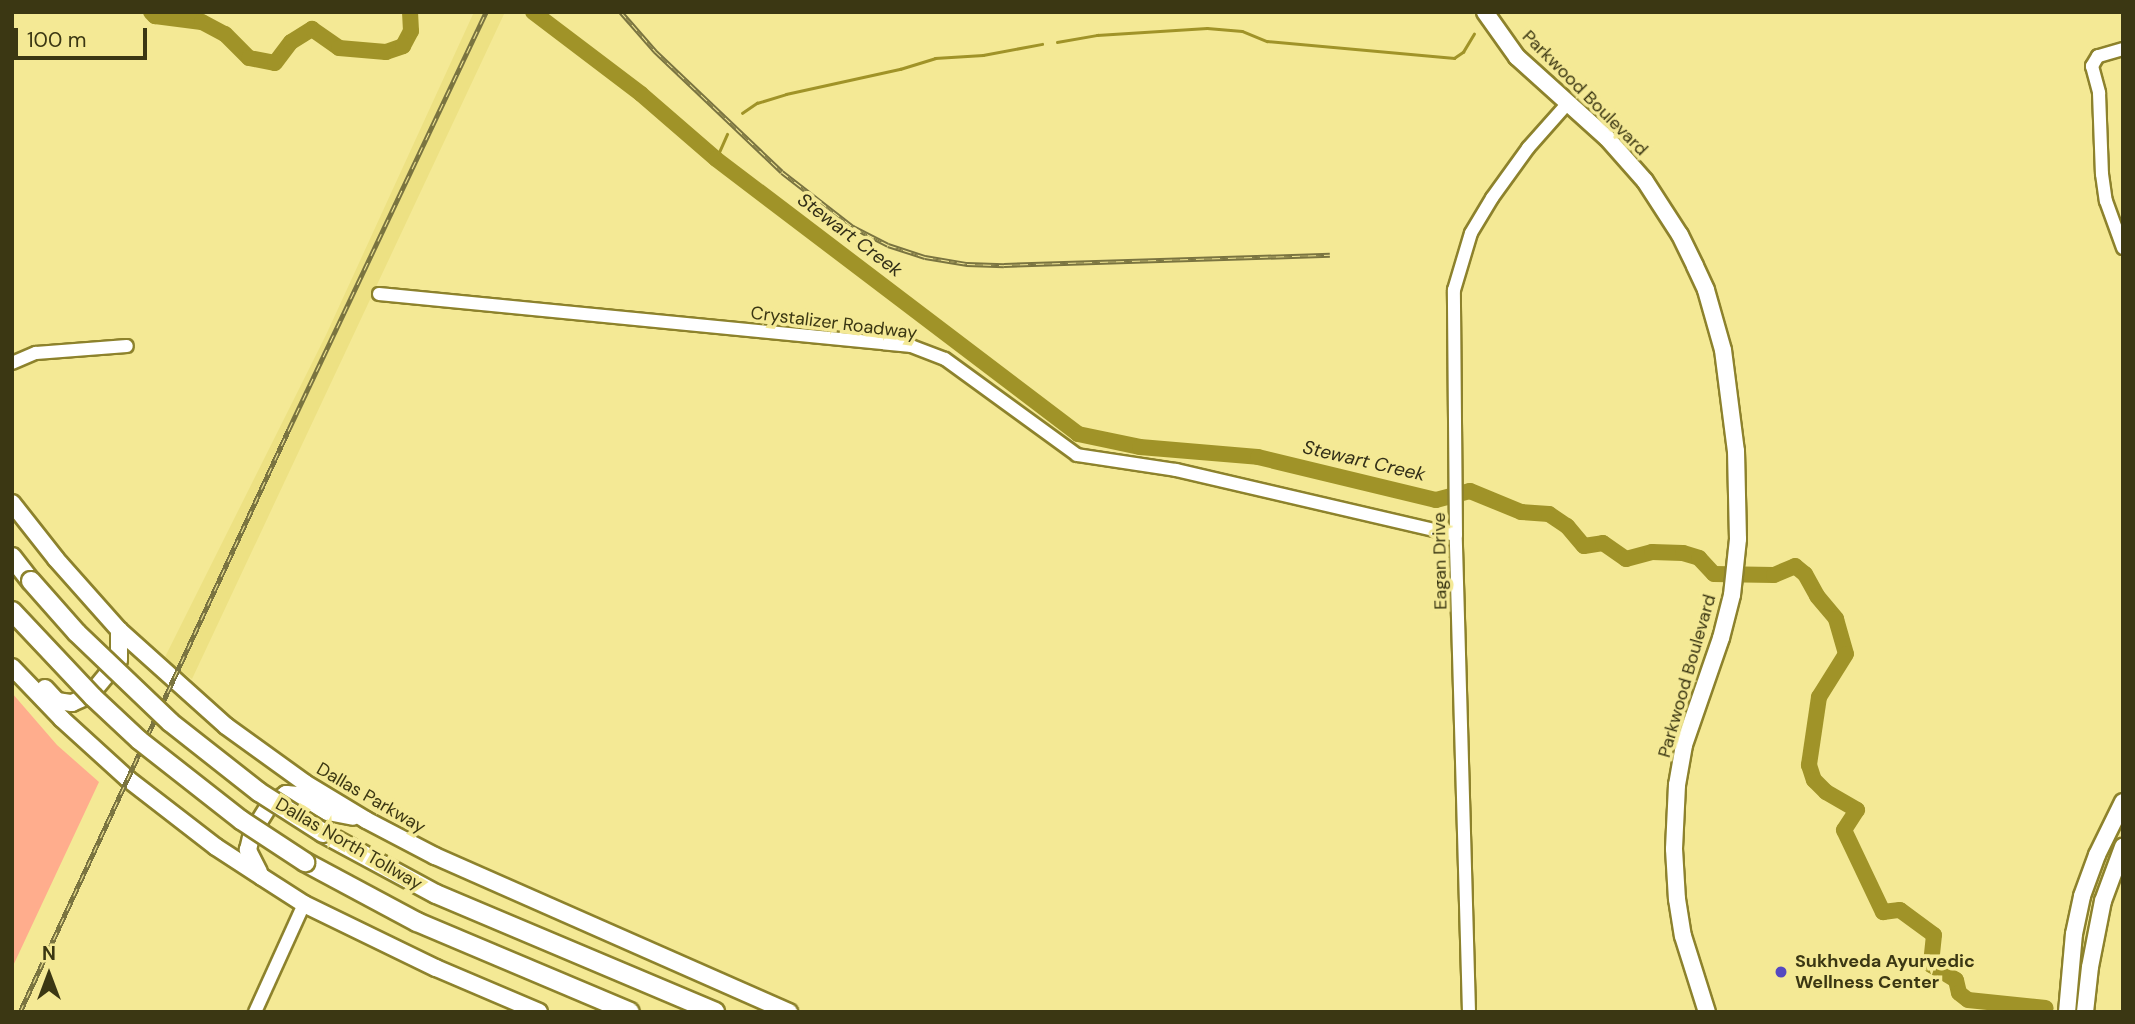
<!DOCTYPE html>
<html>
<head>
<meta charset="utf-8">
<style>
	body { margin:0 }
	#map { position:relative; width:2135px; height:1024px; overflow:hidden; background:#f4e995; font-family:"DM Sans",sans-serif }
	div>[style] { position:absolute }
	.built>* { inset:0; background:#ede183 }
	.green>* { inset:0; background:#ffad8d }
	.stream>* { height:2.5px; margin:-1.25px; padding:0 1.25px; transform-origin:1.25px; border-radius:1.25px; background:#a09328 }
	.river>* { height:16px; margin:-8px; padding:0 8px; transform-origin:8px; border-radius:8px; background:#a09328 }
	.roads { filter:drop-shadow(2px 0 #8d822c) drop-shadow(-2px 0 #8d822c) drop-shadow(0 2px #8d822c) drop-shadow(0 -2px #8d822c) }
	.minor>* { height:12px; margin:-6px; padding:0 6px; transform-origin:6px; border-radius:6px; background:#fff }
	.major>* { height:16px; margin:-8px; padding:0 8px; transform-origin:8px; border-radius:8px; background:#fff }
	.highway>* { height:18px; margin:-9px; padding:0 9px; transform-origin:9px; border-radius:9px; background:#fff }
	.rail>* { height:5px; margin-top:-2.5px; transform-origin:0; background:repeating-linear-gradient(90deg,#f4e995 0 8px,#7a7440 0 16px); box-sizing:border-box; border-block:2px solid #7a7440 }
	.bridges { filter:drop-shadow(2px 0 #8d822c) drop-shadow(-2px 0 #8d822c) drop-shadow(0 2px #8d822c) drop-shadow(0 -2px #8d822c) }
	.highway-bridge>* { height:18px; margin:-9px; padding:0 9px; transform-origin:9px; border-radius:9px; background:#fff }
	.dots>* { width:19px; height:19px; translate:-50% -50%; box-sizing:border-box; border:4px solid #f4e995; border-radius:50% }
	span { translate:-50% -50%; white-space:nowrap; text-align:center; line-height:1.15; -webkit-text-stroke:7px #f4e995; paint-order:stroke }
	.street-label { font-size:18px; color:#3b3713 }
	.poi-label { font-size:18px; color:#3b3713; font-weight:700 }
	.left { translate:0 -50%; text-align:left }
	.water-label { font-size:19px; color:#322f18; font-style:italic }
	.frame { position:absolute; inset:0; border:14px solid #3b3713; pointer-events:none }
	.north { position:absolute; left:14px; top:940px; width:70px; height:70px; -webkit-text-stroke:5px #f4e995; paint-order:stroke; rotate:0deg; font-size:19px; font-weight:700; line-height:28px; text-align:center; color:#3b3713 }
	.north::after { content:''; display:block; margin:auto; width:24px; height:32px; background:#3b3713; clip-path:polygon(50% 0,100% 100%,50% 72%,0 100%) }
	.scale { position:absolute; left:14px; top:28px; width:133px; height:32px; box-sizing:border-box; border:4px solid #3b3713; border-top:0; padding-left:9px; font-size:21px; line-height:24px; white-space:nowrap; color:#3b3713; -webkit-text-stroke:5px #f4e995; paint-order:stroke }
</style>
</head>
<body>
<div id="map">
	<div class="built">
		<i style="clip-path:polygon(474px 12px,505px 12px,192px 679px,164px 659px,326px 335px)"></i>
	</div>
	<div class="green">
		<i style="clip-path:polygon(12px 693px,57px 745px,99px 782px,12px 968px)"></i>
	</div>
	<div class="stream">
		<i style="left:1057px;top:42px;width:41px;rotate:-9.9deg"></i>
		<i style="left:1097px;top:35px;width:110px;rotate:-3.6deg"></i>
		<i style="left:1207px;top:28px;width:35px;rotate:5deg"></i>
		<i style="left:1242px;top:31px;width:27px;rotate:22deg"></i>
		<i style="left:1267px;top:41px;width:188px;rotate:5.2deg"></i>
		<i style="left:1454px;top:58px;width:11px;rotate:-34deg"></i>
		<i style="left:1463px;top:52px;width:21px;rotate:-59deg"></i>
		<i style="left:742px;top:113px;width:18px;rotate:-34deg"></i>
		<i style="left:757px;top:103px;width:30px;rotate:-17deg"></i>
		<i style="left:786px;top:94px;width:117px;rotate:-12.4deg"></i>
		<i style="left:900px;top:69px;width:37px;rotate:-17deg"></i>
		<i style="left:935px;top:58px;width:48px;rotate:-3.6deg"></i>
		<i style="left:983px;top:55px;width:60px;rotate:-10.6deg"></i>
		<i style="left:716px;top:159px;width:27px;rotate:-66deg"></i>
	</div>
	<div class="river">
		<i style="left:151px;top:12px;width:6px;rotate:45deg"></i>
		<i style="left:155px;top:16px;width:47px;rotate:7.3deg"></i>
		<i style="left:202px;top:22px;width:26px;rotate:28deg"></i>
		<i style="left:225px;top:34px;width:34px;rotate:45deg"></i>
		<i style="left:249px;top:58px;width:26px;rotate:11deg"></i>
		<i style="left:275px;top:63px;width:26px;rotate:-53deg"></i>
		<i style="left:291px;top:42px;width:25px;rotate:-32deg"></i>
		<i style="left:312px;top:29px;width:33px;rotate:35deg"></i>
		<i style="left:339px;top:48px;width:47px;rotate:4.9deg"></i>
		<i style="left:386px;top:52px;width:18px;rotate:-19deg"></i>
		<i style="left:403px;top:46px;width:17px;rotate:-62deg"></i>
		<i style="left:411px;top:31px;width:19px;rotate:-93deg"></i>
		<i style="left:533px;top:12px;width:136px;rotate:37.2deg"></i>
		<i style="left:641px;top:94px;width:99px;rotate:40.9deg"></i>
		<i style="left:716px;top:159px;width:455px;rotate:37.2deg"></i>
		<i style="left:1078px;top:434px;width:63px;rotate:11.8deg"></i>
		<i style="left:1140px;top:447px;width:118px;rotate:4.8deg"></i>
		<i style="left:1258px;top:457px;width:183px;rotate:13.6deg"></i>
		<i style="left:1436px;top:500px;width:35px;rotate:-15deg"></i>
		<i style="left:1470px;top:491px;width:55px;rotate:22.4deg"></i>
		<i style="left:1521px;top:512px;width:28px;rotate:4deg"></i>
		<i style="left:1549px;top:514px;width:22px;rotate:34deg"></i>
		<i style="left:1567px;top:526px;width:26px;rotate:50deg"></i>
		<i style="left:1584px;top:546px;width:19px;rotate:-9deg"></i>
		<i style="left:1603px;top:543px;width:28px;rotate:35deg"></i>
		<i style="left:1626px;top:559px;width:27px;rotate:-15deg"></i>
		<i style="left:1652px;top:552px;width:31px;rotate:2deg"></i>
		<i style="left:1683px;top:553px;width:17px;rotate:17deg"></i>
		<i style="left:1699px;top:558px;width:22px;rotate:47deg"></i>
		<i style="left:1714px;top:574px;width:60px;rotate:1deg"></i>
		<i style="left:1774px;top:575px;width:23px;rotate:-23deg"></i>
		<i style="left:1795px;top:566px;width:13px;rotate:39deg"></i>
		<i style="left:1805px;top:574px;width:25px;rotate:61deg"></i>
		<i style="left:1817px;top:596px;width:30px;rotate:50deg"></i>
		<i style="left:1836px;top:619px;width:36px;rotate:74deg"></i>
		<i style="left:1846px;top:654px;width:51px;rotate:122.1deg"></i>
		<i style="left:1819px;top:697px;width:69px;rotate:98.4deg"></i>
		<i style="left:1809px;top:765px;width:16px;rotate:72deg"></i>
		<i style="left:1814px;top:780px;width:17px;rotate:45deg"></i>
		<i style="left:1826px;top:792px;width:36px;rotate:30deg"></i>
		<i style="left:1857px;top:810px;width:24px;rotate:123deg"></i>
		<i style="left:1844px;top:830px;width:91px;rotate:64.6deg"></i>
		<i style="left:1883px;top:912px;width:17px;rotate:-7deg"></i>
		<i style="left:1900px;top:910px;width:42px;rotate:36.3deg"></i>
		<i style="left:1934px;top:935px;width:30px;rotate:96deg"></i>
		<i style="left:1931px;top:965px;width:29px;rotate:31deg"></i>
		<i style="left:1956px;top:980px;width:13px;rotate:77deg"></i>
		<i style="left:1959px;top:993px;width:11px;rotate:38deg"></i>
		<i style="left:1968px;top:1000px;width:78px;rotate:5.9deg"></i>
	</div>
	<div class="roads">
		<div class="minor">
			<i style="left:2123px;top:49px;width:26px;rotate:164deg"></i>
			<i style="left:2098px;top:56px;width:12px;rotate:121deg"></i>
			<i style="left:2092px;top:66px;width:28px;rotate:75deg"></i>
			<i style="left:2099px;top:93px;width:81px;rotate:87.9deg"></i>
			<i style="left:2102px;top:174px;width:27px;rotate:82deg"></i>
			<i style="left:2106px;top:201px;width:50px;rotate:70.1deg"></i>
			<i style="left:379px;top:294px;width:535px;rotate:5.58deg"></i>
			<i style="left:911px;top:346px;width:36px;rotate:21deg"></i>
			<i style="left:945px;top:359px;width:163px;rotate:36deg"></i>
			<i style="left:1077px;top:455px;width:100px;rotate:8.6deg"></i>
			<i style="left:1176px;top:470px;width:287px;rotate:13.1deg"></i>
			<i style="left:12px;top:363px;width:26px;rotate:-23deg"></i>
			<i style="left:36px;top:353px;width:91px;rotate:-4.4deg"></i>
			<i style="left:255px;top:1012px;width:119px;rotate:-65.6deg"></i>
			<i style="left:1469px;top:1012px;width:477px;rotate:-91.6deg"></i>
			<i style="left:1456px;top:535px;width:245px;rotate:-90.5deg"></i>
			<i style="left:1454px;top:290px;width:59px;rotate:-73.4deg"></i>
			<i style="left:1471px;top:233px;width:41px;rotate:-59deg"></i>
			<i style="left:1492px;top:198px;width:62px;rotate:-54.2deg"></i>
			<i style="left:1528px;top:148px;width:60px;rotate:-48.4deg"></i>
		</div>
		<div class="major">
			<i style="left:1485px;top:12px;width:55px;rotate:54.6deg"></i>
			<i style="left:1517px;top:57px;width:121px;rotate:42deg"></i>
			<i style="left:1607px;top:138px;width:57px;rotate:48.5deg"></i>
			<i style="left:1645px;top:181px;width:64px;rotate:57.1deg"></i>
			<i style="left:1680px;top:235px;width:34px;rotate:64deg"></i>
			<i style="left:1695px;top:266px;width:26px;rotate:65deg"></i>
			<i style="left:1706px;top:290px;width:62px;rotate:74.2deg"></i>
			<i style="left:1723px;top:350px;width:102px;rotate:82.7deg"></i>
			<i style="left:1736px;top:451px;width:88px;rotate:88.7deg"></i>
			<i style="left:1738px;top:539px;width:56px;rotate:96.1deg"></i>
			<i style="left:1732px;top:595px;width:44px;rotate:104.3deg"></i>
			<i style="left:1721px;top:638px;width:113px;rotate:109.1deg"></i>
			<i style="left:1684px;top:745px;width:41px;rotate:99.9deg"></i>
			<i style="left:1677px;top:785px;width:64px;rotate:92.7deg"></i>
			<i style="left:1674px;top:849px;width:50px;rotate:86.6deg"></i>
			<i style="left:1677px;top:899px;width:37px;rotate:81deg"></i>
			<i style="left:1683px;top:936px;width:80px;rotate:72.5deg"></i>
			<i style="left:12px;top:503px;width:71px;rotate:51.8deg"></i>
			<i style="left:56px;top:559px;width:95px;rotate:48.4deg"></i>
			<i style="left:119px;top:630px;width:144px;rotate:41.9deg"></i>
			<i style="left:226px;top:726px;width:97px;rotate:35.8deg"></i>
			<i style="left:305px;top:783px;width:71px;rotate:31.2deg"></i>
			<i style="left:366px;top:820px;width:78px;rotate:27.6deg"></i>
			<i style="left:435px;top:856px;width:387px;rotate:23.8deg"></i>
			<i style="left:12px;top:667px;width:72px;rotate:46.1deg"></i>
			<i style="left:62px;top:719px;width:89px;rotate:42.3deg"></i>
			<i style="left:128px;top:779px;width:111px;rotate:37.7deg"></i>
			<i style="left:216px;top:847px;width:55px;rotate:33.1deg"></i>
			<i style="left:262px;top:877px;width:50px;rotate:32.7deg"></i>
			<i style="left:304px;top:904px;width:147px;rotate:25.9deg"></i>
			<i style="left:436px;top:968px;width:112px;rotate:23.1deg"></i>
			<i style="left:45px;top:688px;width:18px;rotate:47deg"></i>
			<i style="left:57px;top:701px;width:15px;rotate:8deg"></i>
			<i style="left:72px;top:703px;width:20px;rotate:-24deg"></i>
			<i style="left:90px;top:695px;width:45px;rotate:-50.4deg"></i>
			<i style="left:119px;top:660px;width:30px;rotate:-90deg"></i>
			<i style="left:259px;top:872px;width:25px;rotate:-117deg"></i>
			<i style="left:248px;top:850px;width:17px;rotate:-77deg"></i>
			<i style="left:252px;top:833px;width:32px;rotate:-58deg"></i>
			<i style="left:269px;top:806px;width:21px;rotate:-35deg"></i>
			<i style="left:286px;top:794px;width:12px;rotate:5deg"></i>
			<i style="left:298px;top:795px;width:34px;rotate:30deg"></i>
			<i style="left:328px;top:812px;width:25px;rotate:11deg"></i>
			<i style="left:2067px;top:1012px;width:78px;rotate:-84.9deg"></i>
			<i style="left:2074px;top:934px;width:39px;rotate:-78deg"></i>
			<i style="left:2082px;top:896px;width:44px;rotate:-69.9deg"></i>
			<i style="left:2097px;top:855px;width:59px;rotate:-63.9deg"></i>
			<i style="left:2085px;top:1012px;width:45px;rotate:-83.7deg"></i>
			<i style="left:2090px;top:967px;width:67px;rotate:-78.9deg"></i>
			<i style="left:2103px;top:901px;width:58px;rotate:-69.7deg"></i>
		</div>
		<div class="highway">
			<i style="left:12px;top:557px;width:31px;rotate:52deg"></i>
			<i style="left:323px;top:833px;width:128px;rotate:28.4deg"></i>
			<i style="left:436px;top:894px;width:303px;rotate:22.9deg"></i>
			<i style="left:305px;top:862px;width:127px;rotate:28.2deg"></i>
			<i style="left:417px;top:922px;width:231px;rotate:22.9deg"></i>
		</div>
	</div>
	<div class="rail">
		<i style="left:621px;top:12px;width:52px;rotate:48.9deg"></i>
		<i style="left:655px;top:51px;width:175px;rotate:43.6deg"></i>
		<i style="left:782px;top:172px;width:90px;rotate:37.8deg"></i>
		<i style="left:853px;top:227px;width:39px;rotate:27deg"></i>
		<i style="left:888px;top:245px;width:39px;rotate:18deg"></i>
		<i style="left:925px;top:257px;width:43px;rotate:9.5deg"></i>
		<i style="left:967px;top:264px;width:37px;rotate:2deg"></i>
		<i style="left:1004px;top:265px;width:326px;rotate:-1.8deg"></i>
		<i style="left:20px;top:1012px;width:642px;rotate:-65.23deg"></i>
		<i style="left:289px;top:429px;width:461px;rotate:-64.7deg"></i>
	</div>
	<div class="bridges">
		<div class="highway-bridge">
			<i style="left:31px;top:581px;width:69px;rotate:48.5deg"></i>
			<i style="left:77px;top:633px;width:129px;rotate:43.7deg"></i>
			<i style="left:170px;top:722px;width:113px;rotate:38.2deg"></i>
			<i style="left:259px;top:792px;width:76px;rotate:32.6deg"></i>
			<i style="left:12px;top:611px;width:118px;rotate:46.7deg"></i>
			<i style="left:93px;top:697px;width:63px;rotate:43.1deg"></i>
			<i style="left:139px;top:740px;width:130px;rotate:38.1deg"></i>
			<i style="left:241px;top:820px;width:77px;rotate:33.3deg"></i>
		</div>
	</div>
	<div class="dots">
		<i style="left:1781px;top:972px;background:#5549c0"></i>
	</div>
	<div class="street-label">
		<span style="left:1585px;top:93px;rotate:45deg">Parkwood Boulevard</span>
		<span style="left:834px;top:323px;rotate:7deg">Crystalizer Roadway</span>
		<span style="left:1440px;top:561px;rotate:-91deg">Eagan Drive</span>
		<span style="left:1687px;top:676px;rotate:-74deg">Parkwood Boulevard</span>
		<span style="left:371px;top:798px;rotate:30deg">Dallas Parkway</span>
		<span style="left:349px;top:844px;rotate:30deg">Dallas North Tollway</span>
	</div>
	<div class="poi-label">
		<span class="left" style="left:1795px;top:972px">Sukhveda Ayurvedic<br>Wellness Center</span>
	</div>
	<div class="water-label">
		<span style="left:850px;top:235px;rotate:37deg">Stewart Creek</span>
		<span style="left:1364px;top:461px;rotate:13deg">Stewart Creek</span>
	</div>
	<div class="frame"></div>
	<div class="north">N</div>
	<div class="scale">100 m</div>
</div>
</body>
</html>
